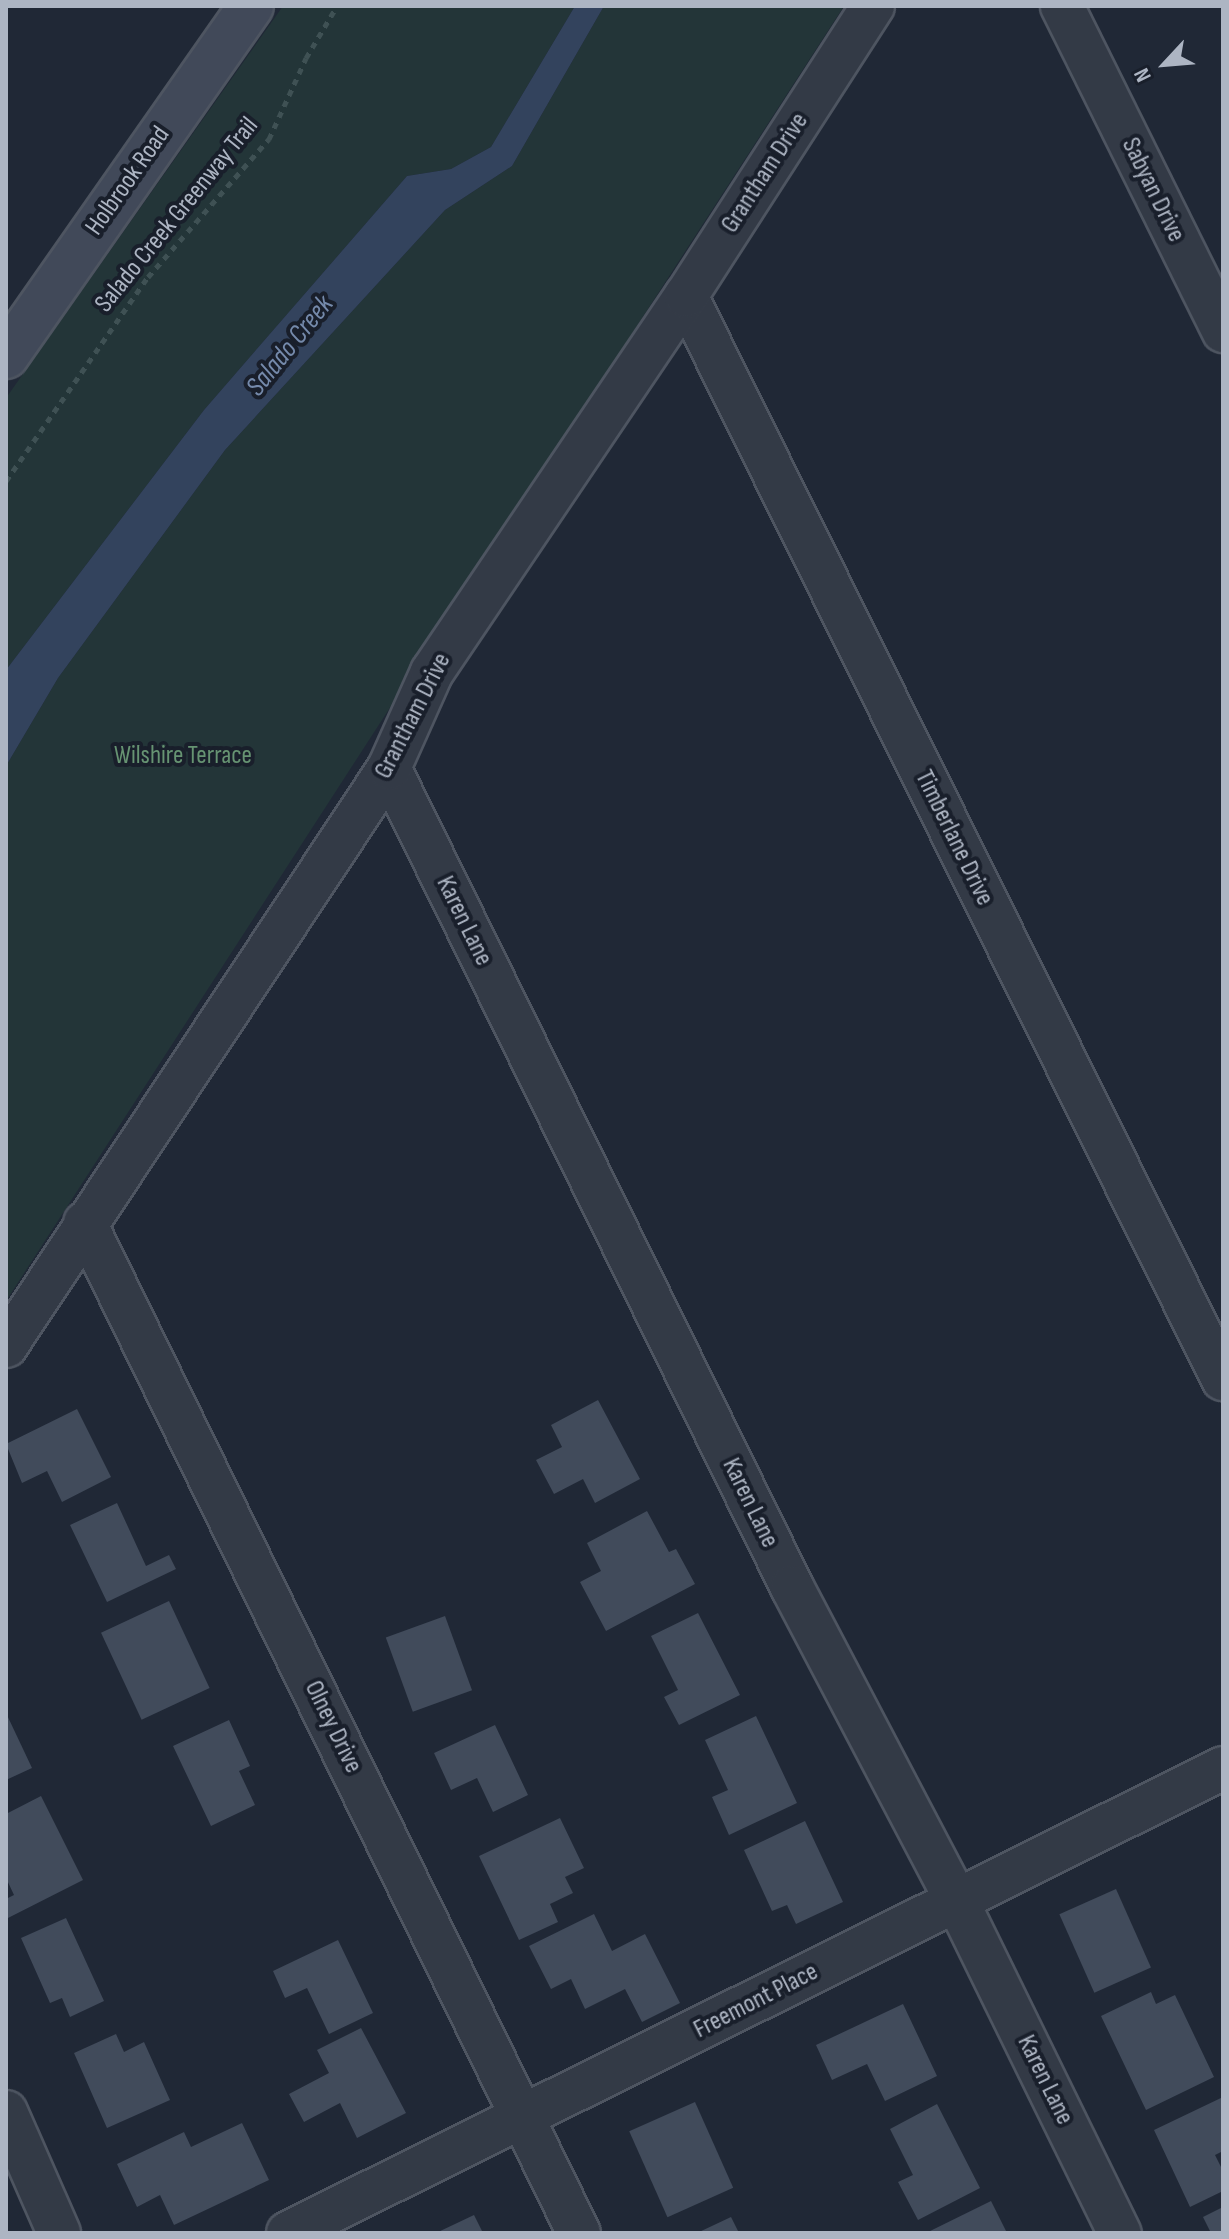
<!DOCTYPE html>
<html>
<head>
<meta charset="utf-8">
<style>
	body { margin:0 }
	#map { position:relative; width:1229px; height:2239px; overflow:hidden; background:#202836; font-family:"Sofia Sans Condensed",sans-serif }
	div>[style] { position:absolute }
	.green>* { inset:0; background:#233538 }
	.water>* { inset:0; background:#33435d }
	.building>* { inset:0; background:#414b5b; transform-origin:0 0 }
	.path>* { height:5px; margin-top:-2.5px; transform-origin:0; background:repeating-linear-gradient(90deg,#3f5154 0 6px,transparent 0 12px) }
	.roads { filter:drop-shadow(2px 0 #4e5561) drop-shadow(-2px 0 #4e5561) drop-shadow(0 2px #4e5561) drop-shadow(0 -2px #4e5561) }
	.street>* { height:42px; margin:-21px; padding:0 21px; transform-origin:21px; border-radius:21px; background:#333a46 }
	.secondary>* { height:44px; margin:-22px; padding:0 22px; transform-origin:22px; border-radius:22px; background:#414959 }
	span { translate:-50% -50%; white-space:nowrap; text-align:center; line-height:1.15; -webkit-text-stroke:8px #191f2b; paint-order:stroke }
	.street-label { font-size:26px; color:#adb5c3 }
	.park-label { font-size:26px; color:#669372 }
	.water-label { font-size:28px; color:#758aab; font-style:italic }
	.frame { position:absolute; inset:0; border:8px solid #adb5c3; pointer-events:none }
	.north { position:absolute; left:1125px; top:24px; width:80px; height:80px; -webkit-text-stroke:6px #191f2b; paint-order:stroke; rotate:244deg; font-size:22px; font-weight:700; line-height:32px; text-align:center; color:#adb5c3 }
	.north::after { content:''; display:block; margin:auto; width:28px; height:36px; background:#adb5c3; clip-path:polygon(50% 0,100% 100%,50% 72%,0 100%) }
</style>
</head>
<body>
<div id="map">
	<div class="green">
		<i style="clip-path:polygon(283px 6px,575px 6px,491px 147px,451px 169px,407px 176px,204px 410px,6px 670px,6px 398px)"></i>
		<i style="clip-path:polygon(604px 6px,844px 6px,6px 1301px,6px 766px,58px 678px,225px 450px,445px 210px,512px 166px)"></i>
	</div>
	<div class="water">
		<i style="clip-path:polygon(575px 6px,604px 6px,512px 166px,445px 210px,225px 450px,58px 678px,6px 766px,6px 670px,204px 410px,407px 176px,451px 169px,491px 147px)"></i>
	</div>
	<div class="building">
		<i style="clip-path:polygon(598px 1400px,640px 1479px,595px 1503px,583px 1479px,554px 1494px,536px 1460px,562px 1447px,551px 1425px)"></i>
		<i style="clip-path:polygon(77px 1409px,111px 1477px,62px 1502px,47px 1471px,22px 1483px,6px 1444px)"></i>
		<i style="clip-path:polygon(117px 1503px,146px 1566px,169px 1555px,176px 1569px,107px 1602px,70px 1525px)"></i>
		<i style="clip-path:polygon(647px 1511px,669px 1552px,676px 1549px,695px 1584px,606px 1631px,580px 1582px,601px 1571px,587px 1543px)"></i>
		<i style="left:169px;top:1601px;width:96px;height:75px;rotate:65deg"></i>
		<i style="clip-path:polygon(698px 1613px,740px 1695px,679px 1725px,664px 1697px,678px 1690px,651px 1636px)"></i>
		<i style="left:445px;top:1616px;width:79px;height:63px;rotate:70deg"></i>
		<i style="clip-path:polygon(6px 1713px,32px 1768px,6px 1780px)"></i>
		<i style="clip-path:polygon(756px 1716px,797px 1803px,729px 1835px,712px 1797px,728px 1790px,705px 1740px)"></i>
		<i style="clip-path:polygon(229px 1720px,250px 1766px,239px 1771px,255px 1805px,211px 1826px,173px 1746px)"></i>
		<i style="clip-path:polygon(495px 1725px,528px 1795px,493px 1812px,477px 1778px,451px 1790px,434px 1753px)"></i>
		<i style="clip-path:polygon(41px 1796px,83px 1880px,6px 1919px,6px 1899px,14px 1895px,6px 1878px,6px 1814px)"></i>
		<i style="clip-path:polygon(560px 1818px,584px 1868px,565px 1877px,573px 1893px,550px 1904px,558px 1922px,519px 1940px,479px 1856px)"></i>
		<i style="clip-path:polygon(805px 1821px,843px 1902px,796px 1924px,787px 1905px,772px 1911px,744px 1850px)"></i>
		<i style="left:1116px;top:1889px;width:86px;height:62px;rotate:66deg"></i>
		<i style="clip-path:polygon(594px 1914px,612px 1951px,645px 1934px,680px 2003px,642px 2022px,625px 1989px,585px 2009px,571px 1979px,551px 1989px,529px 1946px)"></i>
		<i style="clip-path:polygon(66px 1918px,104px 2001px,70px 2017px,62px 1998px,50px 2003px,21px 1938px)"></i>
		<i style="clip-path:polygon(338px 1940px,373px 2013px,329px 2034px,307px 1988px,285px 1998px,273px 1971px)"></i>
		<i style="clip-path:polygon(1151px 1992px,1156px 2004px,1175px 1995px,1214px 2077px,1146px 2110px,1101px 2016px)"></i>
		<i style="clip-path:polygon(903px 2004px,937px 2076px,885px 2101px,867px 2064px,832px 2080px,816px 2045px)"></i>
		<i style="clip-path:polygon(361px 2028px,406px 2113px,357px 2138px,340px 2103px,304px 2122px,289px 2094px,329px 2073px,317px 2050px)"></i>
		<i style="clip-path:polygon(116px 2034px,124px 2052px,144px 2042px,170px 2100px,107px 2128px,74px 2053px)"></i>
		<i style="clip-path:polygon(1223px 2097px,1223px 2151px,1215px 2155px,1223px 2171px,1223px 2191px,1190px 2207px,1154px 2130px)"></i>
		<i style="left:695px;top:2102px;width:94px;height:72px;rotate:66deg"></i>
		<i style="clip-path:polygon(937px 2104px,980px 2188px,918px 2220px,898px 2182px,913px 2175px,890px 2129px)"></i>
		<i style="clip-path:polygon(242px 2123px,269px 2180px,174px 2225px,160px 2195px,137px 2207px,117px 2164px,184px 2132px,191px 2147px)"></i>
		<i style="clip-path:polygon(991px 2201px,1007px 2233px,926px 2233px)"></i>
		<i style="clip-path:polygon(1223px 2207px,1223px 2233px,1211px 2233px,1203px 2217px)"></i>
		<i style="clip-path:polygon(474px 2215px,483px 2233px,436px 2233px)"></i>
		<i style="clip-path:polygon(731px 2217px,739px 2233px,697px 2233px)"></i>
	</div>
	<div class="path">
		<i style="left:6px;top:481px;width:249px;rotate:-55.2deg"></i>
		<i style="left:148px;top:277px;width:184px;rotate:-48.8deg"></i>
		<i style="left:269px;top:139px;width:89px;rotate:-65.4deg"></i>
		<i style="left:306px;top:58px;width:61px;rotate:-59.2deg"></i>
	</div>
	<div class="roads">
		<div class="street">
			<i style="left:1062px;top:6px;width:363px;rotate:63.6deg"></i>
			<i style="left:686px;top:296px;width:1209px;rotate:63.63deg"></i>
			<i style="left:389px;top:768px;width:913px;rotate:63.8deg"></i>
			<i style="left:792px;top:1587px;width:355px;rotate:62.3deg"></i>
			<i style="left:957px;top:1901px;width:370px;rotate:63.9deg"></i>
			<i style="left:85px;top:1223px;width:1124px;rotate:63.94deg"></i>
			<i style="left:6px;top:1346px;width:693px;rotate:-56.47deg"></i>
			<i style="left:389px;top:768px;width:105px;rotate:-65.9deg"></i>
			<i style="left:432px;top:672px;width:454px;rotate:-56deg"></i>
			<i style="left:686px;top:296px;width:345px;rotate:-57.2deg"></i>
			<i style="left:6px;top:2112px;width:132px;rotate:66.3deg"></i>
			<i style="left:288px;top:2233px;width:1044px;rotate:-26.44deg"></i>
		</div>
		<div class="secondary">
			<i style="left:6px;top:356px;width:427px;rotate:-55deg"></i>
		</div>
	</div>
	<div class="street-label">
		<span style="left:765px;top:173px;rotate:-57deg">Grantham Drive</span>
		<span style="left:128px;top:181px;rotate:-55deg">Holbrook Road</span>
		<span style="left:1153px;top:190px;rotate:64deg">Sabyan Drive</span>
		<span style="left:177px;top:215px;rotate:-51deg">Salado Creek Greenway Trail</span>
		<span style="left:413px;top:716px;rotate:-63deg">Grantham Drive</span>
		<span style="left:954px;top:838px;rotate:64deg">Timberlane Drive</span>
		<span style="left:464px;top:921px;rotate:64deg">Karen Lane</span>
		<span style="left:750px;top:1503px;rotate:64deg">Karen Lane</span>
		<span style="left:333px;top:1727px;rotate:64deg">Olney Drive</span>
		<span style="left:756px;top:2001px;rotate:-27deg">Freemont Place</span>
		<span style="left:1045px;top:2080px;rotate:64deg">Karen Lane</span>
	</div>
	<div class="park-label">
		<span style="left:183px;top:756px">Wilshire Terrace</span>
	</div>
	<div class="water-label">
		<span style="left:290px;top:346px;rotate:-51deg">Salado Creek</span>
	</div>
	<div class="frame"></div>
	<div class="north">N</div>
</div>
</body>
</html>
